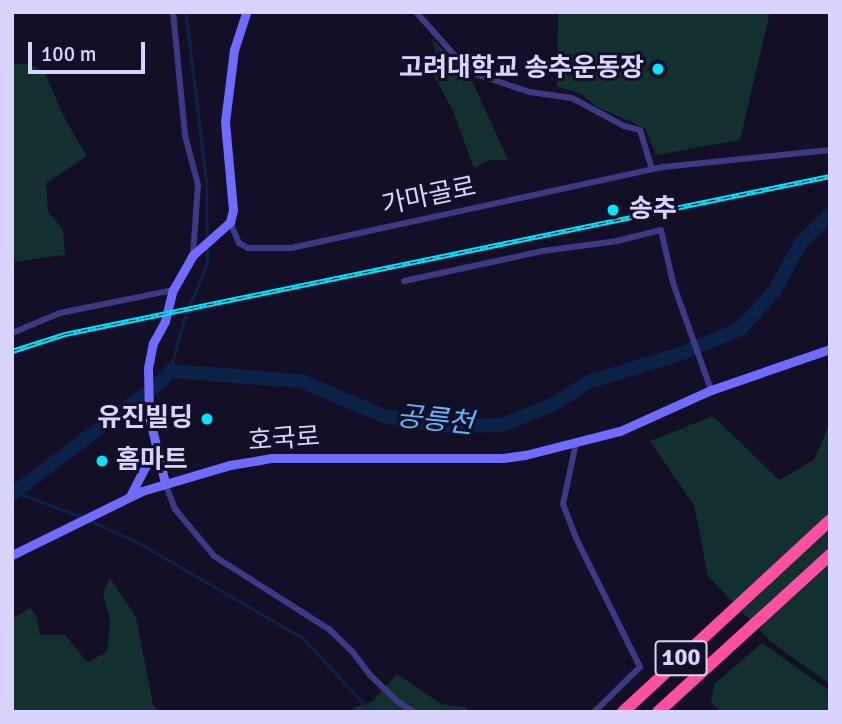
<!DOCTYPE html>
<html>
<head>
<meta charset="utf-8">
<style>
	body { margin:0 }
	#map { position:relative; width:842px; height:724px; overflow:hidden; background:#130f26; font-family:Signika,"Noto Sans KR",sans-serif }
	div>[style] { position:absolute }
	.green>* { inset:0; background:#12302f }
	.stream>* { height:2.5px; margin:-1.25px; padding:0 1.25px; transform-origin:1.25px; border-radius:1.25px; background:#0c2248 }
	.river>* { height:14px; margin:-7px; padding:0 7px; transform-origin:7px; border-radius:7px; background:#0c2248 }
	.street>* { height:6px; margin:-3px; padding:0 3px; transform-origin:3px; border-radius:3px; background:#3d3a85 }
	.secondary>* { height:9px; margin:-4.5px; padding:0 4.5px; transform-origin:4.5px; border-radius:4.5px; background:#6f6bff }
	.highway>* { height:12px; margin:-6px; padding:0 6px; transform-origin:6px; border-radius:6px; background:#ff4fa3 }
	.rail>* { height:5px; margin-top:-2.5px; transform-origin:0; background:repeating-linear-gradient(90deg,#130f26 0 8px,#00e5ff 0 16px); box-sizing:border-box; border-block:2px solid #00e5ff }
	.dots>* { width:19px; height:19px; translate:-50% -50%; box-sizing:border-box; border:4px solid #130f26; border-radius:50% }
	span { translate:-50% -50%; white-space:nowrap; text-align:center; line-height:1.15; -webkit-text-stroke:6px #130f26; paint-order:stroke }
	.shield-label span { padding:2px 5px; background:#130f26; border:2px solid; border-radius:5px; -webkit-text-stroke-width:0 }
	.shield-label { font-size:24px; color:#d9d4ff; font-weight:700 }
	.poi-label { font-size:26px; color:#d9d4ff; font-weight:700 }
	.right { translate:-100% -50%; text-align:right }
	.left { translate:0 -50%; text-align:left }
	.street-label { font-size:26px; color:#d9d4ff }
	.water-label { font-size:28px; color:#62b6ff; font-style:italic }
	.frame { position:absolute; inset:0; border:14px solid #d9d4ff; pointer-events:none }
	.scale { position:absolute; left:28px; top:42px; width:117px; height:32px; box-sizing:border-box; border:4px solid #d9d4ff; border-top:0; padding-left:9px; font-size:21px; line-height:24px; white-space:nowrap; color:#d9d4ff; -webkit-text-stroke:5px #130f26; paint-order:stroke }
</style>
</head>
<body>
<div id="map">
	<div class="green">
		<i style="clip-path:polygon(558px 12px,770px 12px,740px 140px,656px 155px,645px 128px,597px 107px,580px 93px,557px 87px)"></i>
		<i style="clip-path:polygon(432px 39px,470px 76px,508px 160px,489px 160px,474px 168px,453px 111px,424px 58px,436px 55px)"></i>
		<i style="clip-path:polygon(12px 64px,28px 64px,44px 71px,66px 121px,87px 156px,46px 183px,48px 212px,63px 229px,65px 255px,12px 262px)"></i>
		<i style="clip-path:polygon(713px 416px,779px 480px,814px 460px,830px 423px,830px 684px,770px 641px,708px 576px,694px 505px,650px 441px)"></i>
		<i style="clip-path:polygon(110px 578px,136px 617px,153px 705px,160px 712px,12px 712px,12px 619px,30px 608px,36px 615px,40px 635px,65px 635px,87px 662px,107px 652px,110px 620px,103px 593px)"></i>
		<i style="clip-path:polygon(762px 643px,830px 691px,830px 712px,721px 712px,711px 703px,714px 684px)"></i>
		<i style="clip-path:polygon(397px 674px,441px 704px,467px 708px,468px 712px,356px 712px,351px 709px,373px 701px)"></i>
	</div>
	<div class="stream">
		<i style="left:186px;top:12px;width:174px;rotate:83.1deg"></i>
		<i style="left:207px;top:185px;width:54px;rotate:90deg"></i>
		<i style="left:170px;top:371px;width:51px;rotate:-75.1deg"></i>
		<i style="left:183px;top:322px;width:64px;rotate:-67.9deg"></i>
		<i style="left:207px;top:263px;width:18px;rotate:-90deg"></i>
		<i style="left:15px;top:492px;width:72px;rotate:20.2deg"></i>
		<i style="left:89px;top:520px;width:57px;rotate:24.8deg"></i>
		<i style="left:141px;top:544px;width:187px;rotate:30.1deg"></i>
		<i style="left:303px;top:638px;width:101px;rotate:47deg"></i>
	</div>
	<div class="river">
		<i style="left:12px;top:494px;width:185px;rotate:-36.9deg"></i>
		<i style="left:160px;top:383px;width:16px;rotate:-50deg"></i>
		<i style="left:170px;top:371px;width:131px;rotate:4.4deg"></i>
		<i style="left:301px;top:381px;width:90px;rotate:22.9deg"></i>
		<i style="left:384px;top:416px;width:66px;rotate:8.7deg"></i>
		<i style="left:449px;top:426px;width:53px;rotate:-1.1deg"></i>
		<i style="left:502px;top:425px;width:54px;rotate:-21.8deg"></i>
		<i style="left:552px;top:405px;width:44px;rotate:-31.9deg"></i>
		<i style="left:589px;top:382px;width:98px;rotate:-17.1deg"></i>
		<i style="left:683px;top:353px;width:62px;rotate:-22.8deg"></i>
		<i style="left:740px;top:329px;width:49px;rotate:-47.5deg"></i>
		<i style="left:773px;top:293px;width:60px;rotate:-60.9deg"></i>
		<i style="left:802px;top:241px;width:38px;rotate:-43deg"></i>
	</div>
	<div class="street">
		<i style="left:173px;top:12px;width:124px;rotate:84.4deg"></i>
		<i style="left:185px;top:135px;width:52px;rotate:75.4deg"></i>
		<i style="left:198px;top:185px;width:70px;rotate:94.1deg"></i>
		<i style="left:416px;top:12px;width:72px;rotate:48.4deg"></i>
		<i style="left:464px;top:66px;width:17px;rotate:33deg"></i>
		<i style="left:478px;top:75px;width:55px;rotate:18.1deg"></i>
		<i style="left:530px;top:92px;width:42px;rotate:8.1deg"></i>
		<i style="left:572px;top:98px;width:59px;rotate:28.3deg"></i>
		<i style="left:624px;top:126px;width:16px;rotate:14deg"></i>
		<i style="left:640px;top:130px;width:41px;rotate:72.9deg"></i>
		<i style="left:230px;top:222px;width:23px;rotate:67deg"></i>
		<i style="left:239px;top:243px;width:10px;rotate:29deg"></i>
		<i style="left:248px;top:248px;width:43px"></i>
		<i style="left:291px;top:248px;width:381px;rotate:-12.3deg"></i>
		<i style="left:663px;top:167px;width:168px;rotate:-5.8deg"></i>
		<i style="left:404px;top:281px;width:142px;rotate:-12.2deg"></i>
		<i style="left:543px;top:251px;width:75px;rotate:-7.7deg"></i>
		<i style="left:617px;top:241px;width:45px;rotate:-14deg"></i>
		<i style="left:661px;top:230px;width:54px;rotate:77.2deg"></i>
		<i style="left:673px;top:283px;width:114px;rotate:70.4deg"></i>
		<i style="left:12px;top:333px;width:52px;rotate:-22.6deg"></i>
		<i style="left:60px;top:313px;width:115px;rotate:-11.5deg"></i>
		<i style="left:576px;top:443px;width:62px;rotate:102deg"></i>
		<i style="left:563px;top:504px;width:36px;rotate:69deg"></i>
		<i style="left:576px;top:538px;width:144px;rotate:63.6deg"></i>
		<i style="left:640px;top:667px;width:64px;rotate:135.6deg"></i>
		<i style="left:165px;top:483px;width:28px;rotate:69deg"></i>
		<i style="left:175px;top:509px;width:61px;rotate:50.3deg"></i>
		<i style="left:214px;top:556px;width:138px;rotate:32.5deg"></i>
		<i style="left:330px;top:630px;width:30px;rotate:44deg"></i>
		<i style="left:352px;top:651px;width:30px;rotate:53deg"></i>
		<i style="left:370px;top:675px;width:37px;rotate:44deg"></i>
		<i style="left:397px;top:701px;width:20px;rotate:33deg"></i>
	</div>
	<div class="secondary">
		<i style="left:165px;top:483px;width:69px;rotate:-103.4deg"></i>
		<i style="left:149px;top:416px;width:48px;rotate:-91.2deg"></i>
		<i style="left:148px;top:368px;width:25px;rotate:-79deg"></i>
		<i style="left:153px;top:343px;width:25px;rotate:-61deg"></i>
		<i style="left:165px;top:321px;width:32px;rotate:-76deg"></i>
		<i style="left:173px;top:290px;width:40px;rotate:-60.3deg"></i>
		<i style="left:193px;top:255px;width:50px;rotate:-41.7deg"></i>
		<i style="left:230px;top:222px;width:12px;rotate:-76deg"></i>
		<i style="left:233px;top:210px;width:88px;rotate:-95.2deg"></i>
		<i style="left:225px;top:122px;width:73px;rotate:-82.9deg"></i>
		<i style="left:234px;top:50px;width:40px;rotate:-72deg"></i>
		<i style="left:130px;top:496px;width:54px;rotate:-62.5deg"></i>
		<i style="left:12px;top:555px;width:145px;rotate:-26.2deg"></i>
		<i style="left:142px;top:491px;width:92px;rotate:-16.5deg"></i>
		<i style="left:230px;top:465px;width:43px;rotate:-9.5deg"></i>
		<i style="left:272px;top:458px;width:231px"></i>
		<i style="left:503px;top:458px;width:22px;rotate:-8deg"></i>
		<i style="left:525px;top:455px;width:98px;rotate:-14.2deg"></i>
		<i style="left:620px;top:431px;width:100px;rotate:-24.3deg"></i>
		<i style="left:711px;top:390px;width:126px;rotate:-19deg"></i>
	</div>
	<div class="highway">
		<i style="left:623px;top:712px;width:282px;rotate:-42.8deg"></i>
		<i style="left:658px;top:712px;width:233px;rotate:-42.4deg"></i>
	</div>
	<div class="rail">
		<i style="left:12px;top:351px;width:56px;rotate:-17.8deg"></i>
		<i style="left:65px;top:334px;width:781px;rotate:-11.67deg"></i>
	</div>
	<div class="dots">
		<i style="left:658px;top:69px;background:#00e5ff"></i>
		<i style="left:613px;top:210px;background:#00e5ff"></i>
		<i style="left:207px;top:419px;background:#00e5ff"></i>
		<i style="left:102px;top:461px;background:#00e5ff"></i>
	</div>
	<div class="shield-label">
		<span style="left:681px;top:658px">100</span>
	</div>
	<div class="poi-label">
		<span class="right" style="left:644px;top:69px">고려대학교 송추운동장</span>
		<span class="left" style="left:629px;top:210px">송추</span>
		<span class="right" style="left:193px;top:419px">유진빌딩</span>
		<span class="left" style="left:116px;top:461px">홈마트</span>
	</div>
	<div class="street-label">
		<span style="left:429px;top:197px;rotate:-12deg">가마골로</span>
		<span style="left:284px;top:440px;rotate:-4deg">호국로</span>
	</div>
	<div class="water-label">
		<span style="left:435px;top:420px;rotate:6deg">공릉천</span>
	</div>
	<div class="frame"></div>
	<div class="scale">100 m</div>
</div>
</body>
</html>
